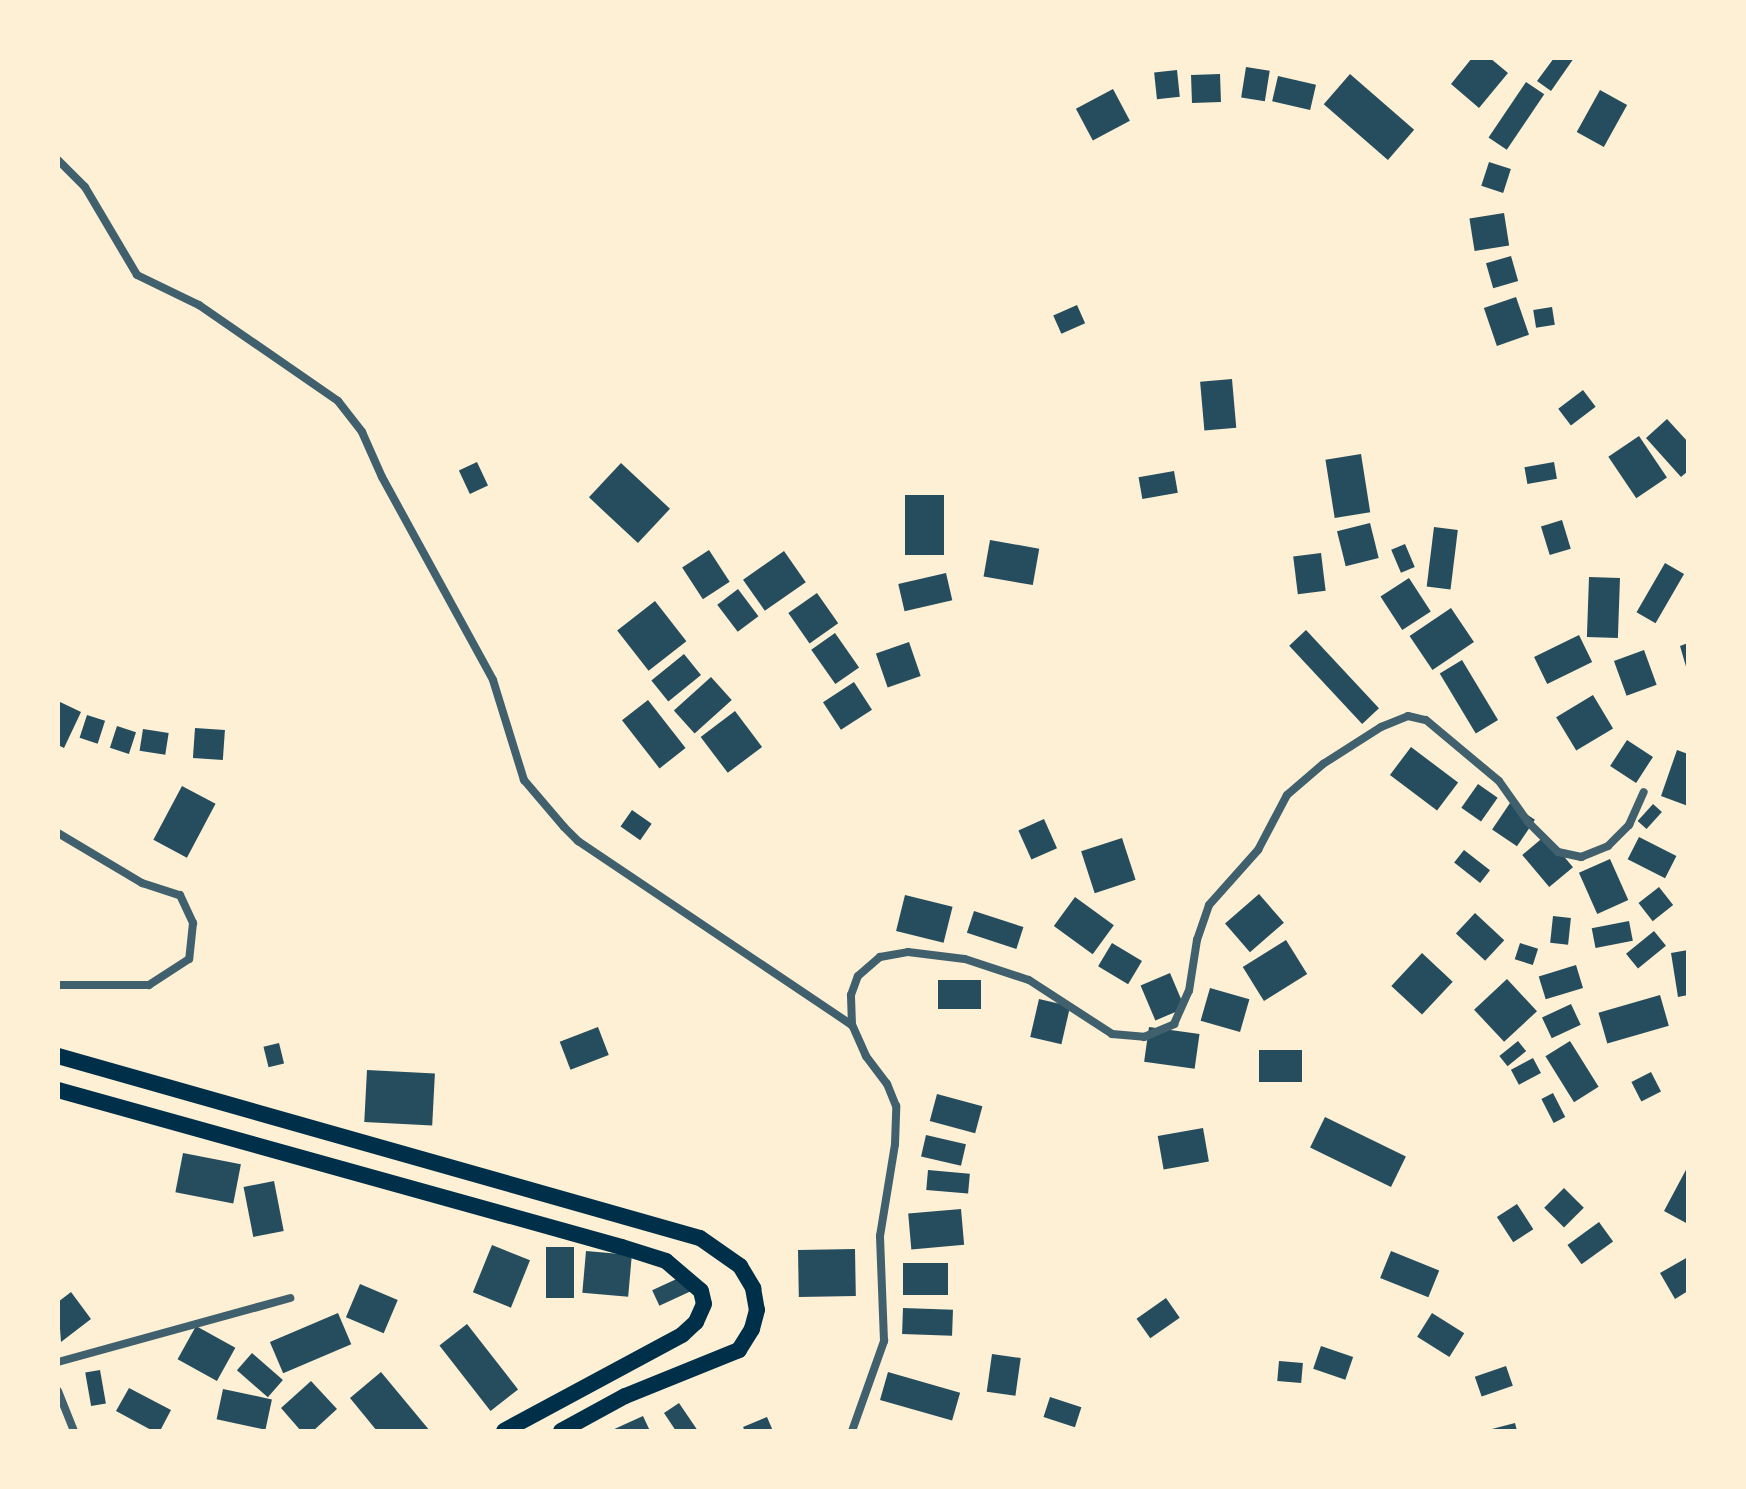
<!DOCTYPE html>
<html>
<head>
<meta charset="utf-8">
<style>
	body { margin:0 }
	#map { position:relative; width:1746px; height:1489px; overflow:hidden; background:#fdf0d5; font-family:"Work Sans",sans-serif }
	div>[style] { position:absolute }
	.building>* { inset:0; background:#264d5e; transform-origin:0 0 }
	.minor>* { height:8px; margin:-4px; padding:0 4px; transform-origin:4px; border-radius:4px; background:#3f606c }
	.primary>* { height:16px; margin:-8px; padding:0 8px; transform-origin:8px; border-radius:8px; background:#003049 }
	span { translate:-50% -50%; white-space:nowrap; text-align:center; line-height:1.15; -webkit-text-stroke:6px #fdf0d5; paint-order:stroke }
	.frame { position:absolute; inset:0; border:60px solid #fdf0d5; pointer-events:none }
</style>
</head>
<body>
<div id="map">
	<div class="building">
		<i style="clip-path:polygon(1472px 58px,1490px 58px,1508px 73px,1479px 108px,1451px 84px)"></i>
		<i style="clip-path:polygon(1554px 58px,1574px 58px,1551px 91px,1537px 81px)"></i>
		<i style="left:1246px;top:67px;width:24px;height:31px;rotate:9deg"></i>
		<i style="left:1177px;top:70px;width:27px;height:23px;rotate:84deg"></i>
		<i style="left:1220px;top:74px;width:28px;height:29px;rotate:88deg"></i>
		<i style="left:1350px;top:74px;width:85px;height:40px;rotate:41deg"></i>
		<i style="left:1278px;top:76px;width:39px;height:26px;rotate:13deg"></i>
		<i style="left:1526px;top:82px;width:22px;height:67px;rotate:34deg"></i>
		<i style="left:1113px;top:89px;width:36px;height:42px;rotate:62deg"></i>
		<i style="left:1600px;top:90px;width:31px;height:48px;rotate:29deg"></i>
		<i style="left:1489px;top:162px;width:23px;height:25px;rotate:18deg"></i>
		<i style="left:1504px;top:213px;width:33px;height:35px;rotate:81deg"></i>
		<i style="left:1511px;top:256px;width:26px;height:26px;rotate:74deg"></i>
		<i style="left:1516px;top:297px;width:40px;height:34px;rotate:71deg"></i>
		<i style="left:1077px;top:305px;width:20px;height:26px;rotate:66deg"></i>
		<i style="left:1552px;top:307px;width:18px;height:19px;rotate:81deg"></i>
		<i style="left:1232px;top:379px;width:49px;height:32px;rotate:85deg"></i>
		<i style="left:1583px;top:390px;width:21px;height:31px;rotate:53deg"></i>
		<i style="clip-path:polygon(1667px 419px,1688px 442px,1688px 471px,1681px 477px,1646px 438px)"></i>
		<i style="left:1639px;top:436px;width:50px;height:37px;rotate:56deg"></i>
		<i style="left:1361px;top:454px;width:59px;height:36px;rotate:81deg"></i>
		<i style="left:477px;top:462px;width:26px;height:20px;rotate:65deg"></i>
		<i style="left:1554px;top:462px;width:17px;height:30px;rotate:80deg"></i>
		<i style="left:621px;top:463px;width:67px;height:47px;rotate:43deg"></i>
		<i style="left:1174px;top:471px;width:22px;height:36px;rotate:80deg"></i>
		<i style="left:905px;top:495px;width:39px;height:60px"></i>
		<i style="left:1562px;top:520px;width:30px;height:22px;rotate:73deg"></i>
		<i style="left:1370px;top:523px;width:36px;height:34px;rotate:76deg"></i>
		<i style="left:1434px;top:527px;width:24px;height:60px;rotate:7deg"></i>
		<i style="left:990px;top:540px;width:50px;height:37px;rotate:10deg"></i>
		<i style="left:1405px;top:544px;width:25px;height:15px;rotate:67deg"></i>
		<i style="left:709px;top:550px;width:38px;height:32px;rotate:57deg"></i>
		<i style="left:784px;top:551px;width:38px;height:50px;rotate:55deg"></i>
		<i style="left:1321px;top:553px;width:38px;height:28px;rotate:83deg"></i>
		<i style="left:1665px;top:563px;width:22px;height:57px;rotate:30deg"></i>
		<i style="left:946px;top:573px;width:28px;height:49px;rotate:77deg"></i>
		<i style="left:1589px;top:577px;width:31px;height:60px;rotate:2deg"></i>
		<i style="left:1409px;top:578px;width:40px;height:34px;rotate:57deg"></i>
		<i style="left:738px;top:589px;width:34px;height:26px;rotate:53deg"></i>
		<i style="left:817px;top:593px;width:37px;height:35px;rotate:55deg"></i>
		<i style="left:655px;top:601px;width:51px;height:48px;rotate:52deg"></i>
		<i style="left:1451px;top:608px;width:41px;height:50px;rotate:56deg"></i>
		<i style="left:1306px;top:630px;width:107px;height:23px;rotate:47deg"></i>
		<i style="left:835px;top:633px;width:42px;height:29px;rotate:55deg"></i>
		<i style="left:1579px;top:635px;width:30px;height:50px;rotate:64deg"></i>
		<i style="left:909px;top:642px;width:36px;height:35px;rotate:71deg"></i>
		<i style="clip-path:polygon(1688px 643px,1688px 670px,1687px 670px,1680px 646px)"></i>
		<i style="left:1644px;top:650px;width:37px;height:32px;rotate:70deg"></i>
		<i style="left:684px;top:654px;width:27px;height:42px;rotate:51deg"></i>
		<i style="left:1462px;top:660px;width:70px;height:26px;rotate:59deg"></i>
		<i style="left:711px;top:677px;width:31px;height:50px;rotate:48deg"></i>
		<i style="left:854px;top:682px;width:33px;height:37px;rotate:57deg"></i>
		<i style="left:1593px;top:695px;width:39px;height:43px;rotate:59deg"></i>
		<i style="left:648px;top:700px;width:61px;height:33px;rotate:52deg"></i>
		<i style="clip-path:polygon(58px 701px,81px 712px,64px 748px,58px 745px)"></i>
		<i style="left:735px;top:711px;width:45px;height:43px;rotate:53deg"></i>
		<i style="left:87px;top:715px;width:19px;height:24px;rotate:18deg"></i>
		<i style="left:117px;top:726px;width:20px;height:23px;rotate:18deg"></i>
		<i style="left:195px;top:728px;width:30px;height:30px;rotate:4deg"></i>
		<i style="left:143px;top:729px;width:26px;height:22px;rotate:9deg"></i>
		<i style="left:1627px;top:740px;width:31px;height:31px;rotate:33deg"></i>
		<i style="left:1411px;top:747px;width:59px;height:35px;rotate:37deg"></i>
		<i style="clip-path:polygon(1677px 750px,1688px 754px,1688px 806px,1661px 796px)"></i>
		<i style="left:1478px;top:784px;width:24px;height:29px;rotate:35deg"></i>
		<i style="left:182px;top:786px;width:38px;height:61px;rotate:28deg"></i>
		<i style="left:1510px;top:803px;width:30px;height:32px;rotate:34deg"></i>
		<i style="left:1653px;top:804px;width:12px;height:23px;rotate:42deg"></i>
		<i style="left:632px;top:810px;width:24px;height:20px;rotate:35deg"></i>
		<i style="left:1044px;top:819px;width:32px;height:28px;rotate:66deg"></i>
		<i style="left:1546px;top:835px;width:42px;height:31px;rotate:50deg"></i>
		<i style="left:1639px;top:837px;width:42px;height:25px;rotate:27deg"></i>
		<i style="left:1122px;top:838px;width:44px;height:43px;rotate:72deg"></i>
		<i style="left:1464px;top:850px;width:33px;height:16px;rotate:38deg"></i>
		<i style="left:1610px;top:859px;width:45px;height:34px;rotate:66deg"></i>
		<i style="left:1659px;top:887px;width:23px;height:26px;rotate:52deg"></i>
		<i style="left:1259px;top:894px;width:38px;height:45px;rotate:49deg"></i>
		<i style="left:905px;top:895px;width:49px;height:37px;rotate:14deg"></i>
		<i style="left:1075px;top:897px;width:48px;height:36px;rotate:36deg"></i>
		<i style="left:974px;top:911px;width:52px;height:23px;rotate:18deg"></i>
		<i style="left:1475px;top:913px;width:40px;height:28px;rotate:43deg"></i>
		<i style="left:1553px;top:916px;width:18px;height:27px;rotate:6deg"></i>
		<i style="left:1629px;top:921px;width:20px;height:38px;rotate:79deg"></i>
		<i style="left:1654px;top:931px;width:19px;height:36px;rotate:51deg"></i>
		<i style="left:1286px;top:940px;width:40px;height:51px;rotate:58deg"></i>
		<i style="left:1112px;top:943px;width:35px;height:27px;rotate:31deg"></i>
		<i style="left:1520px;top:943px;width:19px;height:17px;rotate:18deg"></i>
		<i style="clip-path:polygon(1688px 950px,1688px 995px,1678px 997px,1671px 953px)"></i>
		<i style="left:1422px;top:953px;width:42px;height:45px;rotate:43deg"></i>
		<i style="left:1576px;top:965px;width:24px;height:39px;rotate:73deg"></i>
		<i style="left:1170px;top:973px;width:38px;height:32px;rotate:67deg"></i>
		<i style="left:1507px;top:979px;width:44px;height:45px;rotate:47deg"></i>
		<i style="left:938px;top:980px;width:43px;height:29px"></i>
		<i style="left:1210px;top:988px;width:41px;height:34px;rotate:16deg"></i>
		<i style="left:1660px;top:995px;width:32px;height:64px;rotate:74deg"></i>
		<i style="left:1039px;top:999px;width:32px;height:39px;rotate:13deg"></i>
		<i style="left:1571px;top:1004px;width:23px;height:32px;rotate:65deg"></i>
		<i style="left:598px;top:1027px;width:30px;height:41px;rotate:69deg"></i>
		<i style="left:1149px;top:1027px;width:51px;height:35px;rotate:8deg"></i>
		<i style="left:1518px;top:1041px;width:13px;height:24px;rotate:51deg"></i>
		<i style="left:1570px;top:1041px;width:54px;height:29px;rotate:58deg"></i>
		<i style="left:279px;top:1043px;width:21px;height:16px;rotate:76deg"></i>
		<i style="left:1259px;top:1050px;width:43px;height:32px"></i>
		<i style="left:1533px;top:1058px;width:17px;height:25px;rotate:62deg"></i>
		<i style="left:367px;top:1070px;width:68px;height:52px;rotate:3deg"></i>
		<i style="left:1651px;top:1072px;width:22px;height:22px;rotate:63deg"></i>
		<i style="left:1553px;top:1093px;width:27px;height:13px;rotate:63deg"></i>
		<i style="left:937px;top:1094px;width:47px;height:28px;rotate:15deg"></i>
		<i style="left:1325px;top:1117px;width:90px;height:34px;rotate:26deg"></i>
		<i style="left:1203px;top:1128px;width:34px;height:46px;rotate:80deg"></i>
		<i style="left:926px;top:1135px;width:41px;height:22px;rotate:13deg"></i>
		<i style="left:183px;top:1153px;width:59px;height:40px;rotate:11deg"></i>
		<i style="clip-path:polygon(1688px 1166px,1688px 1224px,1664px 1211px)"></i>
		<i style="left:928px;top:1170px;width:42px;height:20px;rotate:5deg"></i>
		<i style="left:274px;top:1181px;width:51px;height:31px;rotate:79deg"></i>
		<i style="left:1564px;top:1188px;width:28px;height:28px;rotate:45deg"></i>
		<i style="left:1517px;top:1204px;width:30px;height:24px;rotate:57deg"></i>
		<i style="left:961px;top:1209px;width:36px;height:53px;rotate:85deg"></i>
		<i style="left:1599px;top:1222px;width:24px;height:39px;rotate:54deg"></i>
		<i style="left:492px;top:1245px;width:41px;height:51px;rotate:22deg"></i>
		<i style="left:546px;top:1247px;width:28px;height:51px"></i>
		<i style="left:855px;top:1249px;width:47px;height:57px;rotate:89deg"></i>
		<i style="left:586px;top:1251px;width:46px;height:42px;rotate:5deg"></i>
		<i style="left:1391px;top:1251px;width:52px;height:29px;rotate:22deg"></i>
		<i style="clip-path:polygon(1688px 1257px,1688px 1291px,1675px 1299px,1660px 1273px)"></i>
		<i style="left:903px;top:1263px;width:45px;height:32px"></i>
		<i style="left:683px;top:1276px;width:17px;height:34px;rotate:65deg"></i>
		<i style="left:360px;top:1284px;width:41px;height:36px;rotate:23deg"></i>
		<i style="clip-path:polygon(71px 1292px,91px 1319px,61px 1342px,58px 1302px)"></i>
		<i style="left:1166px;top:1298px;width:24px;height:36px;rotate:55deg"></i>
		<i style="left:903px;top:1308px;width:50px;height:26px;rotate:2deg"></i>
		<i style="left:338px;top:1313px;width:34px;height:74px;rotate:67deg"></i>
		<i style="left:1432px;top:1313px;width:38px;height:28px;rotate:32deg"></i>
		<i style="left:467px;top:1324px;width:83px;height:35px;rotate:52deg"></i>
		<i style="left:196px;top:1326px;width:45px;height:38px;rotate:29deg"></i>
		<i style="left:1321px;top:1346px;width:34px;height:24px;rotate:19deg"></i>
		<i style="left:252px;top:1353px;width:41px;height:23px;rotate:41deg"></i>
		<i style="left:992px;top:1354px;width:29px;height:38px;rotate:8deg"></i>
		<i style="left:1279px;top:1361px;width:24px;height:20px;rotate:5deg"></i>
		<i style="left:1506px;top:1366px;width:21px;height:33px;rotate:71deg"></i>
		<i style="left:100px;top:1370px;width:34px;height:15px;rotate:80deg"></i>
		<i style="clip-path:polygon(381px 1372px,430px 1431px,377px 1431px,350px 1398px)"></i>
		<i style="left:888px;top:1372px;width:75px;height:29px;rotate:16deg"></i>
		<i style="clip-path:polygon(311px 1381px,337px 1409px,313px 1431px,301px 1431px,281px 1408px)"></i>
		<i style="clip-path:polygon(129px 1388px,171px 1410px,160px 1431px,153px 1431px,116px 1411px)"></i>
		<i style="left:223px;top:1389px;width:50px;height:31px;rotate:12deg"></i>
		<i style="left:1050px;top:1397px;width:33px;height:21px;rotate:18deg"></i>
		<i style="clip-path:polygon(679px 1403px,698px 1431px,676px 1431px,664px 1413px)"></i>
		<i style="clip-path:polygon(643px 1416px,650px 1431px,610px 1431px)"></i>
		<i style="clip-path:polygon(767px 1417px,773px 1431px,745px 1431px,743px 1427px)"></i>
		<i style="clip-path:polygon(1515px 1423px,1517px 1431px,1489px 1431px,1488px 1430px)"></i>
	</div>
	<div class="minor">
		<i style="left:58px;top:160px;width:38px;rotate:45deg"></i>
		<i style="left:85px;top:187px;width:102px;rotate:59.4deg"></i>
		<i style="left:137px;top:275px;width:69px;rotate:25.8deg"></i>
		<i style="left:199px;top:305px;width:169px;rotate:34.6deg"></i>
		<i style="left:338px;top:401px;width:39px;rotate:52deg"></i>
		<i style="left:362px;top:432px;width:49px;rotate:66deg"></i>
		<i style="left:382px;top:477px;width:231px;rotate:61.3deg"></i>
		<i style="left:493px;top:680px;width:105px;rotate:72.8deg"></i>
		<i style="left:524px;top:780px;width:62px;rotate:49.6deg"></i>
		<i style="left:564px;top:827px;width:20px;rotate:45deg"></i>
		<i style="left:578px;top:841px;width:330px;rotate:33.9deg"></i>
		<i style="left:58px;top:833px;width:98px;rotate:30.8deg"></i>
		<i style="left:142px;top:883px;width:40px;rotate:18deg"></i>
		<i style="left:180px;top:895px;width:31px;rotate:65deg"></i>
		<i style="left:193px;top:923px;width:36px;rotate:96deg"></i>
		<i style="left:189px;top:959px;width:48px;rotate:147deg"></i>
		<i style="left:149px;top:985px;width:91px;rotate:180deg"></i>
		<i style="left:58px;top:1362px;width:241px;rotate:-15.4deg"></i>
		<i style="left:58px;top:1391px;width:43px;rotate:68.2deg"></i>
		<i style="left:852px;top:1431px;width:96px;rotate:-70.4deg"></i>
		<i style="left:884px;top:1341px;width:105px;rotate:-92.2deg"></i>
		<i style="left:880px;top:1236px;width:93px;rotate:-80.7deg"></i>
		<i style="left:895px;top:1144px;width:38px;rotate:-88deg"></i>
		<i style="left:896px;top:1106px;width:24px;rotate:-112deg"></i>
		<i style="left:887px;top:1084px;width:35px;rotate:-127deg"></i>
		<i style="left:866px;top:1056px;width:34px;rotate:-114deg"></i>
		<i style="left:852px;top:1025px;width:30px;rotate:-92deg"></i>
		<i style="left:851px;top:995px;width:20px;rotate:-70deg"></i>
		<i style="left:858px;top:976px;width:29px;rotate:-41deg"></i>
		<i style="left:880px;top:957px;width:28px;rotate:-10deg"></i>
		<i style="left:908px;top:952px;width:57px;rotate:7deg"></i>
		<i style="left:965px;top:959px;width:67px;rotate:18.2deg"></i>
		<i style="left:1029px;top:980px;width:99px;rotate:33deg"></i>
		<i style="left:1112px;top:1034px;width:32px;rotate:5deg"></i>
		<i style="left:1144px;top:1037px;width:33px;rotate:-23deg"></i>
		<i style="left:1174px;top:1024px;width:36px;rotate:-66deg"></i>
		<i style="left:1189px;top:991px;width:52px;rotate:-81.1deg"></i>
		<i style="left:1197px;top:940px;width:37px;rotate:-71deg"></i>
		<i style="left:1209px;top:905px;width:74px;rotate:-48.3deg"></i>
		<i style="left:1258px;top:850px;width:62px;rotate:-62.2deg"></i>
		<i style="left:1287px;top:795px;width:48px;rotate:-40.7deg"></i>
		<i style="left:1323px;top:764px;width:69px;rotate:-32.5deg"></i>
		<i style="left:1381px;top:727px;width:29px;rotate:-22deg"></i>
		<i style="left:1408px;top:716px;width:18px;rotate:13deg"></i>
		<i style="left:1426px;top:720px;width:95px;rotate:39.9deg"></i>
		<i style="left:1499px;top:781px;width:50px;rotate:54.7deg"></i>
		<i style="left:1528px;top:822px;width:42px;rotate:45deg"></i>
		<i style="left:1558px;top:852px;width:24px;rotate:12deg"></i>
		<i style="left:1581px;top:857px;width:29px;rotate:-22deg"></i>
		<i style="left:1608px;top:846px;width:30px;rotate:-45deg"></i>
		<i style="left:1629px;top:825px;width:36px;rotate:-66deg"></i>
	</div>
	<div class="primary">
		<i style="left:58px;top:1056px;width:667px;rotate:15.83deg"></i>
		<i style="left:700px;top:1238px;width:49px;rotate:35deg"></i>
		<i style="left:740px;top:1266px;width:26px;rotate:59deg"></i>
		<i style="left:753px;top:1288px;width:22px;rotate:80deg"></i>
		<i style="left:757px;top:1310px;width:20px;rotate:105deg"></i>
		<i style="left:752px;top:1329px;width:25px;rotate:122deg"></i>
		<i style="left:739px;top:1350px;width:123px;rotate:158deg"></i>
		<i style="left:625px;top:1396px;width:73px;rotate:151.3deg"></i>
		<i style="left:58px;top:1090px;width:585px;rotate:15.56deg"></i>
		<i style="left:622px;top:1247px;width:46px;rotate:17.7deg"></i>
		<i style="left:666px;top:1261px;width:46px;rotate:40.6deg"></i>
		<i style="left:701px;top:1291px;width:13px;rotate:77deg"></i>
		<i style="left:704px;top:1304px;width:20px;rotate:114deg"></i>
		<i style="left:696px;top:1322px;width:19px;rotate:137deg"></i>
		<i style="left:682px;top:1335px;width:202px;rotate:151.7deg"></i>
	</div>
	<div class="frame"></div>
</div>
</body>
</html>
